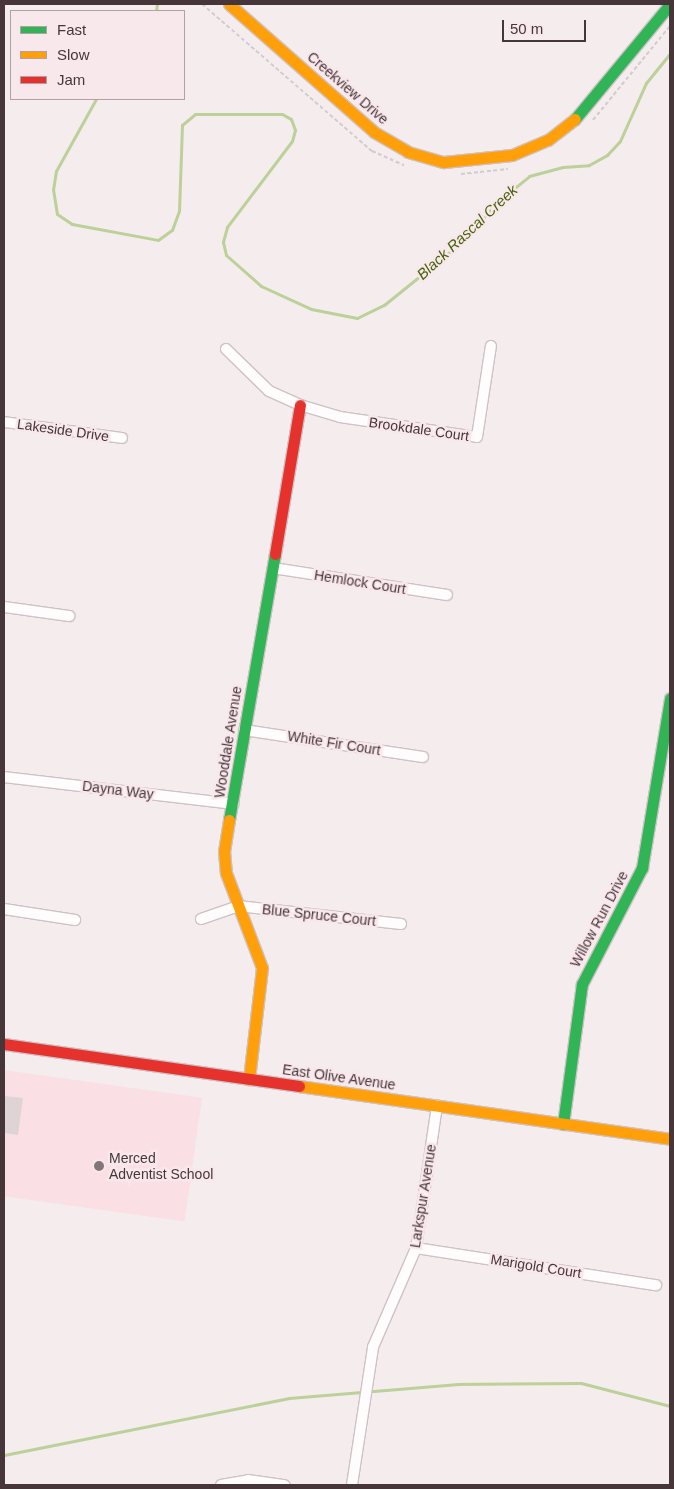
<!DOCTYPE html>
<html>
<head>
<meta charset="utf-8">
<style>
	body { margin:0 }
	#map { position:relative; width:674px; height:1489px; overflow:hidden; background:#f5ecee; font-family:Helvetica,sans-serif }
	div>[style] { position:absolute }
	.built>* { inset:0; background:#fadfe5; transform-origin:0 0 }
	.stream>* { height:3px; margin:-1.5px; padding:0 1.5px; transform-origin:1.5px; border-radius:1.5px; background:#bcd199 }
	.building>* { inset:0; background:#ded3d5 }
	.path>* { height:2px; margin-top:-1px; transform-origin:0; background:repeating-linear-gradient(90deg,#d1cdce 0 4px,transparent 0 6.5px) }
	.roads { filter:drop-shadow(1px 0 #cec2c5) drop-shadow(-1px 0 #cec2c5) drop-shadow(0 1px #cec2c5) drop-shadow(0 -1px #cec2c5) }
	.street>* { height:10px; margin:-5px; padding:0 5px; transform-origin:5px; border-radius:5px; background:#fefcfc }
	.fast>* { height:11px; margin:-5.5px; padding:0 5.5px; transform-origin:5.5px; border-radius:5.5px; background:#30b455 }
	.slow>* { height:11px; margin:-5.5px; padding:0 5.5px; transform-origin:5.5px; border-radius:5.5px; background:#ff9f0a }
	.jam>* { height:11px; margin:-5.5px; padding:0 5.5px; transform-origin:5.5px; border-radius:5.5px; background:#e5322d }
	.dots>* { width:14px; height:14px; translate:-50% -50%; box-sizing:border-box; border:2px solid #f9e8eb; border-radius:50% }
	span { translate:-50% -50%; white-space:nowrap; text-align:center; line-height:1.15; -webkit-text-stroke:5px #f9e8eb; paint-order:stroke }
	.street-label { font-size:14px; color:#463639 }
	.poi-label { font-size:14px; color:#463639 }
	.left { translate:0 -50%; text-align:left }
	.water-label { font-size:15px; color:#456209; font-style:italic }
	.frame { position:absolute; inset:0; border:5px solid #463639; pointer-events:none }
	.legend { position:absolute; left:10px; top:10px; width:175px; height:90px; box-sizing:border-box; background:#f9e8eb; border:1px solid #b1a1a4; margin:0; padding:6px 9px; list-style:none; font-size:15px; color:#463639 }
	.legend li { display:flex; align-items:center; gap:10px; height:25px }
	.legend b { width:25px; border:1px solid #b1a1a4 }
	.scale { position:absolute; left:502px; top:20px; width:84px; height:22px; box-sizing:border-box; border:2px solid #463639; border-top:0; padding-left:6px; font-size:15px; line-height:18px; white-space:nowrap; color:#463639; -webkit-text-stroke:4px #f9e8eb; paint-order:stroke }
</style>
</head>
<body>
<div id="map">
	<div class="built">
		<i style="left:4px;top:1070px;width:200px;height:125px;rotate:8deg"></i>
	</div>
	<div class="stream">
		<i style="left:156px;top:11px;width:7px;rotate:-82deg"></i>
		<i style="left:96px;top:99px;width:82px;rotate:119.1deg"></i>
		<i style="left:56px;top:171px;width:18px;rotate:99deg"></i>
		<i style="left:53px;top:189px;width:25px;rotate:81deg"></i>
		<i style="left:57px;top:214px;width:18px;rotate:34deg"></i>
		<i style="left:72px;top:224px;width:87px;rotate:10.5deg"></i>
		<i style="left:158px;top:240px;width:17px;rotate:-36deg"></i>
		<i style="left:172px;top:230px;width:20px;rotate:-70deg"></i>
		<i style="left:179px;top:211px;width:86px;rotate:-88deg"></i>
		<i style="left:182px;top:125px;width:17px;rotate:-40deg"></i>
		<i style="left:195px;top:114px;width:87px"></i>
		<i style="left:282px;top:114px;width:10px;rotate:29deg"></i>
		<i style="left:291px;top:119px;width:12px;rotate:70deg"></i>
		<i style="left:295px;top:130px;width:11px;rotate:105deg"></i>
		<i style="left:292px;top:141px;width:108px;rotate:127.1deg"></i>
		<i style="left:227px;top:227px;width:16px;rotate:105deg"></i>
		<i style="left:223px;top:242px;width:13px;rotate:77deg"></i>
		<i style="left:226px;top:255px;width:47px;rotate:41.5deg"></i>
		<i style="left:261px;top:286px;width:55px;rotate:24.7deg"></i>
		<i style="left:311px;top:309px;width:47px;rotate:11.1deg"></i>
		<i style="left:357px;top:318px;width:30px;rotate:-26deg"></i>
		<i style="left:384px;top:305px;width:94px;rotate:-38.9deg"></i>
		<i style="left:457px;top:246px;width:64px;rotate:-46.9deg"></i>
		<i style="left:501px;top:199px;width:36px;rotate:-39deg"></i>
		<i style="left:529px;top:176px;width:35px;rotate:-15deg"></i>
		<i style="left:563px;top:167px;width:26px;rotate:-4deg"></i>
		<i style="left:589px;top:165px;width:21px;rotate:-29deg"></i>
		<i style="left:607px;top:155px;width:19px;rotate:-47deg"></i>
		<i style="left:620px;top:141px;width:64px;rotate:-65.9deg"></i>
		<i style="left:646px;top:83px;width:38px;rotate:-51deg"></i>
		<i style="left:4px;top:1455px;width:291px;rotate:-11.3deg"></i>
		<i style="left:289px;top:1398px;width:170px;rotate:-4.7deg"></i>
		<i style="left:458px;top:1384px;width:123px;rotate:-0.5deg"></i>
		<i style="left:581px;top:1383px;width:92px;rotate:14.5deg"></i>
	</div>
	<div class="building">
		<i style="clip-path:polygon(4px 1096px,23px 1098px,18px 1135px,4px 1133px)"></i>
	</div>
	<div class="path">
		<i style="left:202px;top:4px;width:225px;rotate:40.9deg"></i>
		<i style="left:372px;top:151px;width:35px;rotate:24deg"></i>
		<i style="left:593px;top:120px;width:122px;rotate:-50.7deg"></i>
		<i style="left:461px;top:174px;width:47px;rotate:-6.1deg"></i>
	</div>
	<div class="roads">
		<div class="street">
			<i style="left:226px;top:349px;width:60px;rotate:44.3deg"></i>
			<i style="left:269px;top:391px;width:34px;rotate:24deg"></i>
			<i style="left:300px;top:405px;width:42px;rotate:16.7deg"></i>
			<i style="left:340px;top:417px;width:138px;rotate:8.3deg"></i>
			<i style="left:477px;top:437px;width:92px;rotate:-81.3deg"></i>
			<i style="left:4px;top:422px;width:119px;rotate:7.7deg"></i>
			<i style="left:273px;top:568px;width:176px;rotate:8.8deg"></i>
			<i style="left:4px;top:607px;width:66px;rotate:7.9deg"></i>
			<i style="left:244px;top:730px;width:181px;rotate:8.6deg"></i>
			<i style="left:4px;top:777px;width:231px;rotate:6.7deg"></i>
			<i style="left:4px;top:909px;width:72px;rotate:8.8deg"></i>
			<i style="left:201px;top:919px;width:39px;rotate:-19deg"></i>
			<i style="left:238px;top:906px;width:164px;rotate:6.3deg"></i>
			<i style="left:416px;top:1248px;width:243px;rotate:8.8deg"></i>
			<i style="left:221px;top:1485px;width:27px;rotate:-10deg"></i>
			<i style="left:248px;top:1480px;width:37px;rotate:8deg"></i>
			<i style="left:352px;top:1485px;width:140px;rotate:-81.3deg"></i>
			<i style="left:373px;top:1347px;width:108px;rotate:-66.5deg"></i>
			<i style="left:416px;top:1248px;width:144px;rotate:-81.6deg"></i>
		</div>
		<div class="fast">
			<i style="left:575px;top:119px;width:149px;rotate:-50.4deg"></i>
			<i style="left:229px;top:820px;width:270px;rotate:-80.2deg"></i>
			<i style="left:563px;top:1124px;width:141px;rotate:-82.3deg"></i>
			<i style="left:582px;top:984px;width:131px;rotate:-62.7deg"></i>
			<i style="left:642px;top:868px;width:172px;rotate:-80.6deg"></i>
		</div>
		<div class="slow">
			<i style="left:229px;top:4px;width:193px;rotate:41.4deg"></i>
			<i style="left:374px;top:132px;width:39px;rotate:30deg"></i>
			<i style="left:408px;top:152px;width:37px;rotate:16deg"></i>
			<i style="left:444px;top:162px;width:68px;rotate:-5.9deg"></i>
			<i style="left:512px;top:155px;width:39px;rotate:-23deg"></i>
			<i style="left:548px;top:140px;width:34px;rotate:-38deg"></i>
			<i style="left:229px;top:820px;width:31px;rotate:99deg"></i>
			<i style="left:224px;top:851px;width:22px;rotate:85deg"></i>
			<i style="left:226px;top:873px;width:102px;rotate:69.2deg"></i>
			<i style="left:262px;top:968px;width:112px;rotate:96.7deg"></i>
			<i style="left:299px;top:1086px;width:375px;rotate:8.1deg"></i>
		</div>
		<div class="jam">
			<i style="left:275px;top:554px;width:151px;rotate:-80.5deg"></i>
			<i style="left:4px;top:1044px;width:298px;rotate:8.1deg"></i>
		</div>
	</div>
	<div class="dots">
		<i style="left:99px;top:1166px;background:#837678"></i>
	</div>
	<div class="street-label">
		<span style="left:348px;top:88px;rotate:41deg">Creekview Drive</span>
		<span style="left:419px;top:429px;rotate:8deg">Brookdale Court</span>
		<span style="left:63px;top:430px;rotate:8deg">Lakeside Drive</span>
		<span style="left:360px;top:582px;rotate:9deg">Hemlock Court</span>
		<span style="left:228px;top:742px;rotate:-81deg">Wooddale Avenue</span>
		<span style="left:334px;top:743px;rotate:9deg">White Fir Court</span>
		<span style="left:118px;top:790px;rotate:7deg">Dayna Way</span>
		<span style="left:319px;top:915px;rotate:6deg">Blue Spruce Court</span>
		<span style="left:599px;top:919px;rotate:-62deg">Willow Run Drive</span>
		<span style="left:339px;top:1077px;rotate:8deg">East Olive Avenue</span>
		<span style="left:423px;top:1196px;rotate:-81deg">Larkspur Avenue</span>
		<span style="left:536px;top:1266px;rotate:9deg">Marigold Court</span>
	</div>
	<div class="poi-label">
		<span class="left" style="left:109px;top:1166px">Merced<br>Adventist School</span>
	</div>
	<div class="water-label">
		<span style="left:467px;top:232px;rotate:-43deg">Black Rascal Creek</span>
	</div>
	<div class="frame"></div>
	<ul class="legend">
	<li><b style="height:6px;background:#30b455"></b>Fast</li>
	<li><b style="height:6px;background:#ff9f0a"></b>Slow</li>
	<li><b style="height:6px;background:#e5322d"></b>Jam</li>
	</ul>
	<div class="scale">50 m</div>
</div>
</body>
</html>
